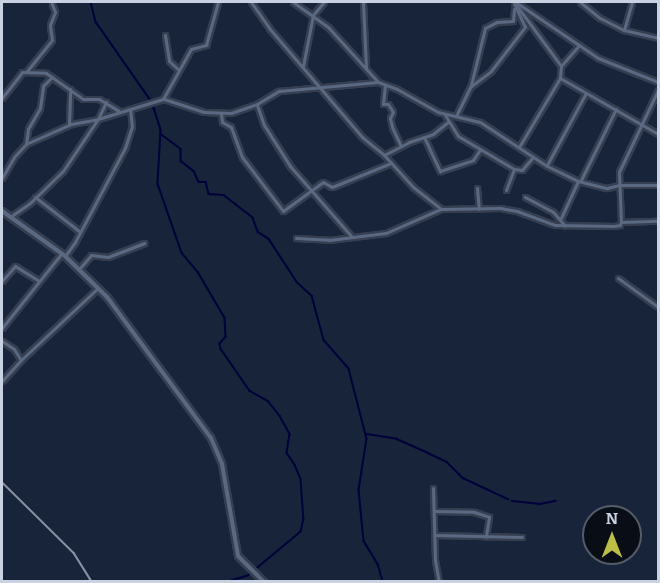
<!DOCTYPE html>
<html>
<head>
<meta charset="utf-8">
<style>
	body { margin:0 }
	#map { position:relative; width:660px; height:583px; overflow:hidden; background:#172439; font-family:Bitter,serif }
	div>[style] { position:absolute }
	.stream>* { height:1.5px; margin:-0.75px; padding:0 0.75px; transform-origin:0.75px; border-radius:0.75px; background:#00003a }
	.roads { filter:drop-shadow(2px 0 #363f51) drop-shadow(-2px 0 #363f51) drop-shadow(0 2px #363f51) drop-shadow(0 -2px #363f51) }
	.minor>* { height:3px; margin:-1.5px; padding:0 1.5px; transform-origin:1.5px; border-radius:1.5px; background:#5a6981 }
	.tertiary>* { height:4px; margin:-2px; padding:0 2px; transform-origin:2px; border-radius:2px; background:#5a6981 }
	.rail>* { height:1.5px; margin:-0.75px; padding:0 0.75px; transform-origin:0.75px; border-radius:0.75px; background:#8791a2 }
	span { translate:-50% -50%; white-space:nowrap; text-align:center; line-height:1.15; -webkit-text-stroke:6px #080d16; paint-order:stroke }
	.frame { position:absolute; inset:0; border:3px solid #c9d2e0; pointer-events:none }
	.north { position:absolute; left:582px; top:505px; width:60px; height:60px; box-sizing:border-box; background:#080d16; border:2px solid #555c67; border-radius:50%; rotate:0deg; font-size:16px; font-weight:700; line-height:24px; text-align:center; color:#c9d2e0 }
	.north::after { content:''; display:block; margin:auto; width:21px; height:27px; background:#bcbf44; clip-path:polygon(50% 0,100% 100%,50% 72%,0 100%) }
</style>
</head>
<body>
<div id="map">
	<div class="stream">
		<i style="left:91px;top:2px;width:21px;rotate:76deg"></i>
		<i style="left:96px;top:22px;width:98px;rotate:55deg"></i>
		<i style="left:152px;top:102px;width:29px;rotate:72deg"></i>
		<i style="left:161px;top:130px;width:54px;rotate:93.2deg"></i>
		<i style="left:158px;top:184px;width:73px;rotate:70.8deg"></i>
		<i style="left:182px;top:253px;width:25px;rotate:50deg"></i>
		<i style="left:198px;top:272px;width:53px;rotate:59.6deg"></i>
		<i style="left:225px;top:318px;width:19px;rotate:87deg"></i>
		<i style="left:226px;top:337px;width:9px;rotate:131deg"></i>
		<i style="left:220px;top:344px;width:5px;rotate:79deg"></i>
		<i style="left:221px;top:349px;width:51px;rotate:55.4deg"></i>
		<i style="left:250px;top:391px;width:21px;rotate:29deg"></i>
		<i style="left:268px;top:401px;width:19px;rotate:51deg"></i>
		<i style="left:280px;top:416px;width:21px;rotate:61deg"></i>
		<i style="left:290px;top:434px;width:19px;rotate:99deg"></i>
		<i style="left:287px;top:453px;width:14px;rotate:56deg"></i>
		<i style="left:295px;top:465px;width:15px;rotate:67deg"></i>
		<i style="left:301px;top:479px;width:39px;rotate:86deg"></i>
		<i style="left:304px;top:518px;width:14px;rotate:102deg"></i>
		<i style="left:301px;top:532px;width:69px;rotate:140.3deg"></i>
		<i style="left:248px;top:576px;width:21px;rotate:163deg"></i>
		<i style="left:161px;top:134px;width:25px;rotate:37deg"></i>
		<i style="left:181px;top:149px;width:12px;rotate:90deg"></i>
		<i style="left:181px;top:161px;width:16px;rotate:38deg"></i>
		<i style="left:194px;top:171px;width:12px;rotate:66deg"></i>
		<i style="left:199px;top:182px;width:7px"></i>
		<i style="left:206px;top:182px;width:12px;rotate:76deg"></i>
		<i style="left:209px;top:194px;width:15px;rotate:4deg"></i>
		<i style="left:224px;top:195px;width:37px;rotate:38deg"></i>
		<i style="left:253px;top:218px;width:15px;rotate:70deg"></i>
		<i style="left:258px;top:232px;width:13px;rotate:32deg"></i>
		<i style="left:269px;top:239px;width:51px;rotate:56.9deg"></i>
		<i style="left:297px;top:282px;width:21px;rotate:43deg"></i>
		<i style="left:312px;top:296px;width:46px;rotate:74.7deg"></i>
		<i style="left:324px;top:340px;width:38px;rotate:49deg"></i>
		<i style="left:349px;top:369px;width:72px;rotate:75.6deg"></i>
		<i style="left:367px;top:439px;width:52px;rotate:98.9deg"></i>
		<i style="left:359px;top:490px;width:51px;rotate:84.4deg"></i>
		<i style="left:364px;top:541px;width:27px;rotate:59deg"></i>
		<i style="left:378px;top:564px;width:19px;rotate:74deg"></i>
		<i style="left:367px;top:434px;width:30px;rotate:9deg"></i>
		<i style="left:397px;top:439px;width:34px;rotate:24deg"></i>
		<i style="left:428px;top:453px;width:21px;rotate:25deg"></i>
		<i style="left:447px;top:462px;width:23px;rotate:45deg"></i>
		<i style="left:463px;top:478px;width:50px;rotate:25deg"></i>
		<i style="left:512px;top:501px;width:28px;rotate:6deg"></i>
		<i style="left:540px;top:504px;width:16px;rotate:-11deg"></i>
	</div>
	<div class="roads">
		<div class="minor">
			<i style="left:251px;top:2px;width:32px;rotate:55deg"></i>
			<i style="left:269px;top:28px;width:143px;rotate:49.5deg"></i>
			<i style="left:362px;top:137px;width:28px;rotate:39deg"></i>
			<i style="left:384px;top:155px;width:43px;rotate:47.8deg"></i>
			<i style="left:413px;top:187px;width:36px;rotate:38deg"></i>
			<i style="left:293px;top:2px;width:43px;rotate:35.5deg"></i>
			<i style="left:328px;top:27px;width:74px;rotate:47.7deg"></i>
			<i style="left:378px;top:82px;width:20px;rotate:20deg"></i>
			<i style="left:397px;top:89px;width:47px;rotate:29.3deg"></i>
			<i style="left:438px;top:112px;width:43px;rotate:13.4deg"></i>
			<i style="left:480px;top:122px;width:80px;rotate:33.3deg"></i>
			<i style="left:547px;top:166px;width:34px;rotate:26deg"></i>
			<i style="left:578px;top:181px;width:30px;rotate:14deg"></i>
			<i style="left:607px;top:188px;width:12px;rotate:-14deg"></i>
			<i style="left:619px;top:185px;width:39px"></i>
			<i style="left:363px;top:2px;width:67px;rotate:87.4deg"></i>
			<i style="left:514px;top:2px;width:79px;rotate:53.7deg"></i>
			<i style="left:561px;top:66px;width:12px;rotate:95deg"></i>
			<i style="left:560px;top:78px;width:80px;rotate:120.7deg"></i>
			<i style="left:580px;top:2px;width:26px;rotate:39deg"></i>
			<i style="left:600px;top:18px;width:27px;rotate:27deg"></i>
			<i style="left:624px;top:30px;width:35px;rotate:13deg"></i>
			<i style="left:517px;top:3px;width:98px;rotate:34.2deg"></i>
			<i style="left:598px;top:58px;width:65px;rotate:21.8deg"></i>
			<i style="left:624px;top:30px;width:29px;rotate:-74deg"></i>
			<i style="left:165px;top:35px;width:26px;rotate:81deg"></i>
			<i style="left:169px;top:61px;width:12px;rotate:42deg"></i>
			<i style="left:303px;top:66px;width:52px;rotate:-78.9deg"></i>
			<i style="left:313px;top:15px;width:17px;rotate:-50deg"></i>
			<i style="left:561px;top:66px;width:28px;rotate:-49deg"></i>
			<i style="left:27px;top:71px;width:40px;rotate:-51deg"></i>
			<i style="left:52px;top:40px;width:15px;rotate:-98deg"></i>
			<i style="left:50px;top:25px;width:14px;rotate:-69deg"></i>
			<i style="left:55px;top:12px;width:9px;rotate:-111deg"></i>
			<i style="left:560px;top:78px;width:113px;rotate:29.7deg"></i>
			<i style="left:385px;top:85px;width:19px;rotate:96deg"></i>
			<i style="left:383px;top:104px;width:5px"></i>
			<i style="left:388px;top:104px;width:9px;rotate:58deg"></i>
			<i style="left:393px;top:112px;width:7px;rotate:117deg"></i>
			<i style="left:390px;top:118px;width:9px;rotate:77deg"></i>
			<i style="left:392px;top:127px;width:21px;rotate:65deg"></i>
			<i style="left:471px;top:85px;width:59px;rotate:-76.2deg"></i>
			<i style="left:485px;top:28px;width:13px;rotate:-27deg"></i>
			<i style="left:497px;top:22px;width:16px;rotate:-4deg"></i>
			<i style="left:513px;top:21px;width:12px;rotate:-85deg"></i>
			<i style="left:2px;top:98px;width:33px;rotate:-52deg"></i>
			<i style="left:22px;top:72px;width:24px;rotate:2deg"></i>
			<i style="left:46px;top:73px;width:45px;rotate:35.1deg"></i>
			<i style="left:83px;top:99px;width:16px"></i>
			<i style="left:99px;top:99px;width:23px;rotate:31deg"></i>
			<i style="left:164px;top:99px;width:42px;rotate:18deg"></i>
			<i style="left:204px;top:112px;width:27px;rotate:2deg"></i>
			<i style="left:231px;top:113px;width:28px;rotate:-19deg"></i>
			<i style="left:257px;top:104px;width:26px;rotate:-31deg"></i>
			<i style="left:279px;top:91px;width:99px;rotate:-5.2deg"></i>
			<i style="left:257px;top:105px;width:21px;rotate:71deg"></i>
			<i style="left:264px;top:125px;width:49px;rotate:57.6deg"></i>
			<i style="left:290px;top:166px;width:94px;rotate:48.9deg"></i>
			<i style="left:221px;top:113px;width:9px;rotate:84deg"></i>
			<i style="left:222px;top:122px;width:10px;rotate:29deg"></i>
			<i style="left:231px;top:127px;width:32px;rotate:70deg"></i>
			<i style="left:242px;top:157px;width:68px;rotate:52.8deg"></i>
			<i style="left:283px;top:211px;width:49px;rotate:-35.9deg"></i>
			<i style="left:323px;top:182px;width:10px;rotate:29deg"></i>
			<i style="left:332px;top:187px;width:64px;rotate:-22.1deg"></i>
			<i style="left:445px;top:115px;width:25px;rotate:58deg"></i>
			<i style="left:458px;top:136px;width:65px;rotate:30.5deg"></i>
			<i style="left:514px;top:169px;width:8px;rotate:7deg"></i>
			<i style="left:522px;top:170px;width:17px;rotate:-50deg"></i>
			<i style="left:456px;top:116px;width:32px;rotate:-64deg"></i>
			<i style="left:470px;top:87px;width:26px;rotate:-37deg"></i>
			<i style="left:491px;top:71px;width:56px;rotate:-52.3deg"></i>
			<i style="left:525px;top:27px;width:26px;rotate:-115deg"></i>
			<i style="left:69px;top:125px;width:36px;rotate:-88deg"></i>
			<i style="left:424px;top:137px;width:38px;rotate:65deg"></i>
			<i style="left:440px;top:171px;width:35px;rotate:-18deg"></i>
			<i style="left:473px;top:160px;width:11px;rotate:-56deg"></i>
			<i style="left:26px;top:144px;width:15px;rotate:-82deg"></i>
			<i style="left:28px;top:129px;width:24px;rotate:-60deg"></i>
			<i style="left:40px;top:108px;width:22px;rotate:-82deg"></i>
			<i style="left:43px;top:86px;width:13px;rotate:-45deg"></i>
			<i style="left:384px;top:155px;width:28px;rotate:-27deg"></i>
			<i style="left:409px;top:142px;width:25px;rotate:-18deg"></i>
			<i style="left:433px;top:134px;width:19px;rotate:-39deg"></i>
			<i style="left:547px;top:165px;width:82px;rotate:-61.6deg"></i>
			<i style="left:2px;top:178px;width:24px;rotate:-60deg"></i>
			<i style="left:14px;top:157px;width:18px;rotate:-47deg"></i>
			<i style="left:26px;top:144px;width:49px;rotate:-24deg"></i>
			<i style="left:71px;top:124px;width:27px;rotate:-10deg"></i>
			<i style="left:98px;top:119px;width:19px;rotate:-65deg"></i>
			<i style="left:581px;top:180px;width:79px;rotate:-63.8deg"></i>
			<i style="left:477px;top:188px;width:21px;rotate:85deg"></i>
			<i style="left:506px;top:190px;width:22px;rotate:-69deg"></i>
			<i style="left:35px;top:197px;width:56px;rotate:37.7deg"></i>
			<i style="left:525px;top:197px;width:32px;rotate:28deg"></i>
			<i style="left:553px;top:212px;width:18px;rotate:49deg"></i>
			<i style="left:10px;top:217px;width:24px;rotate:-35deg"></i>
			<i style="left:30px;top:203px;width:46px;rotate:-44.1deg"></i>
			<i style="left:63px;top:171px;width:63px;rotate:-56.1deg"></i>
			<i style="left:98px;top:119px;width:68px;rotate:-17.1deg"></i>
			<i style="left:163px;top:99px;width:57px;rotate:-60.8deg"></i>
			<i style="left:191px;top:49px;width:16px;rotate:-15deg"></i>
			<i style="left:206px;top:45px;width:45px;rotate:-74.4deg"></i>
			<i style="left:561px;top:218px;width:41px;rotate:-65.3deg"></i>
			<i style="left:621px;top:222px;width:50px;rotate:-92.3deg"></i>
			<i style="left:619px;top:172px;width:91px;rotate:-64.6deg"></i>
			<i style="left:296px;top:238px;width:33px;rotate:3deg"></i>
			<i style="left:329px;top:240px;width:57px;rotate:-7deg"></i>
			<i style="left:386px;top:233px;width:60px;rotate:-23.6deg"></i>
			<i style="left:441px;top:209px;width:59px;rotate:-1deg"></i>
			<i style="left:500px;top:208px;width:17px;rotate:10deg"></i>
			<i style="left:517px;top:211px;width:40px;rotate:20.2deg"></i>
			<i style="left:555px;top:225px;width:59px;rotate:1deg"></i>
			<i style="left:614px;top:226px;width:6px;rotate:-9deg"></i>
			<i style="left:620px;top:225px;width:3px;rotate:-72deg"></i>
			<i style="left:621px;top:222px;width:37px;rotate:-2deg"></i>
			<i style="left:65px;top:256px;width:17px;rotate:-54deg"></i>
			<i style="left:75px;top:242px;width:106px;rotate:-62deg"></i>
			<i style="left:125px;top:148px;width:22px;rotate:-72deg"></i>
			<i style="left:132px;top:127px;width:18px;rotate:-96deg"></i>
			<i style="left:79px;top:269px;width:18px;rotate:-49deg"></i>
			<i style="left:91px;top:255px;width:17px;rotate:7deg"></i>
			<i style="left:108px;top:257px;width:39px;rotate:-21deg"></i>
			<i style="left:618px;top:278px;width:49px;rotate:35.9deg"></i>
			<i style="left:2px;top:281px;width:20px;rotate:-49deg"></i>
			<i style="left:15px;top:266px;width:28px;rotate:32deg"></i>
			<i style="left:2px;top:328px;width:95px;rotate:-51.4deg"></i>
			<i style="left:2px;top:341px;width:14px;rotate:34deg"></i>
			<i style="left:14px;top:349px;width:13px;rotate:58deg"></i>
			<i style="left:21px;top:360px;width:28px;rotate:132deg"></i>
			<i style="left:21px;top:360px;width:105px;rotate:-43.1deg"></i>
			<i style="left:433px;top:488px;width:72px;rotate:88.4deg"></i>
			<i style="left:435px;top:560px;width:22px;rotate:80deg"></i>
			<i style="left:435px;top:511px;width:39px;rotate:1deg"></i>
			<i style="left:474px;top:512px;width:16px;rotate:18deg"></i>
			<i style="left:489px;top:517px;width:20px;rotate:99deg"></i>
			<i style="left:435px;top:535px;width:87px;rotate:1.3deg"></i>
		</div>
		<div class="tertiary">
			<i style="left:2px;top:211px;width:77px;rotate:35.5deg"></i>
			<i style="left:65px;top:256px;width:59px;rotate:44.3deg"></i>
			<i style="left:107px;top:297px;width:175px;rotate:53.6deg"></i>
			<i style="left:211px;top:438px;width:28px;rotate:67deg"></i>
			<i style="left:222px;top:464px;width:93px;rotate:80.1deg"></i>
			<i style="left:238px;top:556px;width:37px;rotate:45deg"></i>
		</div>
	</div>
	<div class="rail">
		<i style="left:2px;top:482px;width:101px;rotate:44.6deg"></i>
		<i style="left:74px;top:553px;width:34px;rotate:58deg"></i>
	</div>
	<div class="frame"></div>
	<div class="north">N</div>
</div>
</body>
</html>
